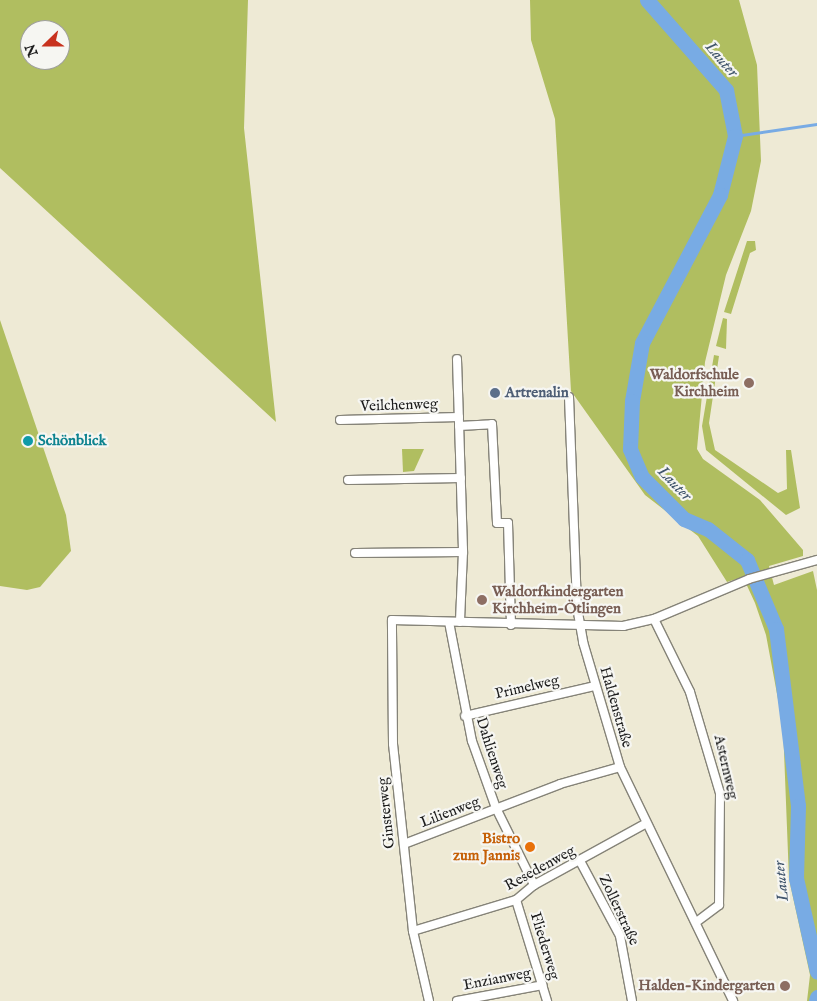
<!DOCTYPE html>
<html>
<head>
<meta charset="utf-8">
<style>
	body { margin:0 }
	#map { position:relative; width:817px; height:1001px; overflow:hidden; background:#eeead5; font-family:"IM FELL English",serif }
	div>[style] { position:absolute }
	.green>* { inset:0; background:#b0be60 }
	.stream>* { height:2.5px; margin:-1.25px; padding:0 1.25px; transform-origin:1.25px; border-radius:1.25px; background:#78abe4 }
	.river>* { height:15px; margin:-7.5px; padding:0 7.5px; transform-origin:7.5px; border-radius:7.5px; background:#78abe4 }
	.roads { filter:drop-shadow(1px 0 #858378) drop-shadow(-1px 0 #858378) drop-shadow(0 1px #858378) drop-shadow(0 -1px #858378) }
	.street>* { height:8px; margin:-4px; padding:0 4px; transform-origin:4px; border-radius:4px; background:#fff }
	.dots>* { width:14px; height:14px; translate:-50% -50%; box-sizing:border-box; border:2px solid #f6f6f2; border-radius:50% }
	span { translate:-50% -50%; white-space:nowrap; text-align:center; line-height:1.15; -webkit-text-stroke:4.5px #f6f6f2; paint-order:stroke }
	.education-label { font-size:15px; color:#785e54; font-weight:700 }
	.right { translate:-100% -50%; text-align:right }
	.left { translate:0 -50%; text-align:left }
	.service-label { font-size:15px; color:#4e5e75; font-weight:700 }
	.street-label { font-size:15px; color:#1c1c1c }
	.culture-label { font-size:15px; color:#0d838f; font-weight:700 }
	.food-label { font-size:15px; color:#c56008; font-weight:700 }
	.water-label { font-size:16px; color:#41556c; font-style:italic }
	.north { position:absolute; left:20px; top:20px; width:50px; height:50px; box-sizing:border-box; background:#f6f6f2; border:1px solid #9f9f9c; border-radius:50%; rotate:248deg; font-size:14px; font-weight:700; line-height:20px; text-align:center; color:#1c1c1c }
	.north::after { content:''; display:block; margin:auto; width:18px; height:22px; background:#c8321e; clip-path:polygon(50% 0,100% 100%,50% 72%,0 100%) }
</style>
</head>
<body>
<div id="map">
	<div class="green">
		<i style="clip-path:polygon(evenodd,0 0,248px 0,244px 128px,276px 422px,0 168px,0 0,30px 30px,60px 30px,60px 60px,30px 60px,30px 30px)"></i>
		<i style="clip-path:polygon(530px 0,739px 0,757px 65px,761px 161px,751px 211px,726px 275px,705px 362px,697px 449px,703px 459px,760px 500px,803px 550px,803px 556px,769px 566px,774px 585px,813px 571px,817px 590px,817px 1001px,807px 1001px,810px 975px,789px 879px,783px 726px,766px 635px,755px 603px,743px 577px,727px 582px,698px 536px,645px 495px,571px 391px,555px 119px,531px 40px)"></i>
		<i style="clip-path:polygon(747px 241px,755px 241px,756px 250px,750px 253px,731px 314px,724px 312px)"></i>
		<i style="clip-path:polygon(723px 318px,727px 319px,726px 349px,716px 346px)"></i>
		<i style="clip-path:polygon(0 320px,66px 515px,71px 551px,40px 587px,27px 590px,0 586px)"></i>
		<i style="clip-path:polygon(714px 355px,719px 356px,709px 423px,715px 450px,778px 493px,787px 489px,786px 450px,791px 450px,800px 508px,786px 515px,706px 450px,702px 426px)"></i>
		<i style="clip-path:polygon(402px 449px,424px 449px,414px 471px,403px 472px)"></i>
	</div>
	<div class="stream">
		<i style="left:735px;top:136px;width:83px;rotate:-8.3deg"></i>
	</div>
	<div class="river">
		<i style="left:647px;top:0;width:120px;rotate:48.7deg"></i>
		<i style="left:726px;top:90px;width:47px;rotate:78.9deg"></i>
		<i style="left:735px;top:136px;width:61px;rotate:104.3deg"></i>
		<i style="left:720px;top:195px;width:167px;rotate:117.8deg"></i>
		<i style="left:642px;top:343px;width:59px;rotate:99.8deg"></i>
		<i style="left:632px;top:401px;width:48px;rotate:92.4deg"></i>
		<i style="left:630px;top:449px;width:30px;rotate:67deg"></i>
		<i style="left:642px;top:477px;width:59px;rotate:45deg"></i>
		<i style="left:684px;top:519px;width:26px;rotate:23deg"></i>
		<i style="left:708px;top:529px;width:50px;rotate:38.5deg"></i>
		<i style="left:747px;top:560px;width:75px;rotate:67.2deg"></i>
		<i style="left:776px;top:629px;width:178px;rotate:82.9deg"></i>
		<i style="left:798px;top:806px;width:72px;rotate:91.6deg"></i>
		<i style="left:796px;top:878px;width:96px;rotate:77.4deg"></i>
		<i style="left:816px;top:1001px;width:4px;rotate:-76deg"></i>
	</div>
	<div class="roads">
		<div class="street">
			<i style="left:457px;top:359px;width:193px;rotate:88.2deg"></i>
			<i style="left:569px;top:397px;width:210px;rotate:87.8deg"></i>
			<i style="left:577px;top:607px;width:36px;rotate:80deg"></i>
			<i style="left:583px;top:642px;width:130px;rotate:73.5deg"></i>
			<i style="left:620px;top:767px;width:260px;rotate:64.2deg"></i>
			<i style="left:340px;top:420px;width:119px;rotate:-1.4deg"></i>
			<i style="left:459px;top:426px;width:33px;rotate:-3deg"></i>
			<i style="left:492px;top:424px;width:99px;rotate:87.1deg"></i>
			<i style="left:497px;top:523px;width:11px"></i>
			<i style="left:508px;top:523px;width:102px;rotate:88.3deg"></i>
			<i style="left:348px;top:480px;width:113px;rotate:-1deg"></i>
			<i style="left:355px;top:553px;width:108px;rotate:-0.5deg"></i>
			<i style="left:463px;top:552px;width:70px;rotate:92.5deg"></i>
			<i style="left:654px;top:619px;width:81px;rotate:63.7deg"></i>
			<i style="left:690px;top:692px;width:105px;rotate:73.5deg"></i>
			<i style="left:720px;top:793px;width:112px;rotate:90.5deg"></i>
			<i style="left:719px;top:905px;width:26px;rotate:143deg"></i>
			<i style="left:449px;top:622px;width:121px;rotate:79.1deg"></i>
			<i style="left:472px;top:741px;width:71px;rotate:70.3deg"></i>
			<i style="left:496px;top:808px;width:86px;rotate:63.7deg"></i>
			<i style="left:465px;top:716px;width:133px;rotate:-13deg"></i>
			<i style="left:404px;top:844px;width:167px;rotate:-21deg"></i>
			<i style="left:560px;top:784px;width:62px;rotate:-15.8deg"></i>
			<i style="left:580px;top:861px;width:85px;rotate:61.9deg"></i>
			<i style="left:620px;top:936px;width:66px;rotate:79.5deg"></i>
			<i style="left:516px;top:900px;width:106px;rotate:72.9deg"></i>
			<i style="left:413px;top:931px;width:108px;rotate:-16.8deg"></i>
			<i style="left:516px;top:900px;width:23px;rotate:-40deg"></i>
			<i style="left:534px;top:885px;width:127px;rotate:-28.8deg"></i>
			<i style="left:429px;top:1001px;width:72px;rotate:-102.9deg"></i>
			<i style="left:413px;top:931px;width:188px;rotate:-96.1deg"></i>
			<i style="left:393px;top:744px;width:124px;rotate:-90.5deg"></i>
			<i style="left:392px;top:620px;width:231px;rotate:1.5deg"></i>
			<i style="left:623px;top:626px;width:32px;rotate:-13deg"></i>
			<i style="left:654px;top:619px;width:103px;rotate:-22.8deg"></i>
			<i style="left:749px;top:579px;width:71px;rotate:-15.6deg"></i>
			<i style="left:457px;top:1001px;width:87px;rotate:-10.5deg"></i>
		</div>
	</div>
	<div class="dots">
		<i style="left:749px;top:383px;background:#8d6e63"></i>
		<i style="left:495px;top:393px;background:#5c6f8a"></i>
		<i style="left:28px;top:441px;background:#0f9aa8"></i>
		<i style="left:482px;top:600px;background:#8d6e63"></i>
		<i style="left:530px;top:847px;background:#e8710a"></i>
		<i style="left:785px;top:986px;background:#8d6e63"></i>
	</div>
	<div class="education-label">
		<span class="right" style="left:739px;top:383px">Waldorfschule<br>Kirchheim</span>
		<span class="left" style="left:492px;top:600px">Waldorfkindergarten<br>Kirchheim-Ötlingen</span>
		<span class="right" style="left:775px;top:986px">Halden-Kindergarten</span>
	</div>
	<div class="service-label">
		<span class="left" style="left:505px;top:393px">Artrenalin</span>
	</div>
	<div class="street-label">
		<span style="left:399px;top:405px;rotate:-2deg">Veilchenweg</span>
		<span style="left:527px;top:687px;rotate:-13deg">Primelweg</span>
		<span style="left:616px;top:707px;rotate:74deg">Haldenstraße</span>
		<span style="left:492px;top:753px;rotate:72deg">Dahlienweg</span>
		<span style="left:726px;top:767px;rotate:77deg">Asternweg</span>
		<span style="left:450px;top:812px;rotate:-21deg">Lilienweg</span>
		<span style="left:386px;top:813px;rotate:-96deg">Ginsterweg</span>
		<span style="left:540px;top:868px;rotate:-29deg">Resedenweg</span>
		<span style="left:619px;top:910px;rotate:65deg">Zollerstraße</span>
		<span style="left:545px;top:946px;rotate:73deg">Fliederweg</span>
		<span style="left:497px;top:979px;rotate:-11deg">Enzianweg</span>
	</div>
	<div class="culture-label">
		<span class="left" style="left:38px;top:441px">Schönblick</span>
	</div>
	<div class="food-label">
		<span class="right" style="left:520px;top:847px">Bistro<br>zum Jannis</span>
	</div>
	<div class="water-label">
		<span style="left:721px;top:60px;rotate:49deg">Lauter</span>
		<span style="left:674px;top:484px;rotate:46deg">Lauter</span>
		<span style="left:782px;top:881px;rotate:-96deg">Lauter</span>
	</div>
	<div class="north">N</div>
</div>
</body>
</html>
